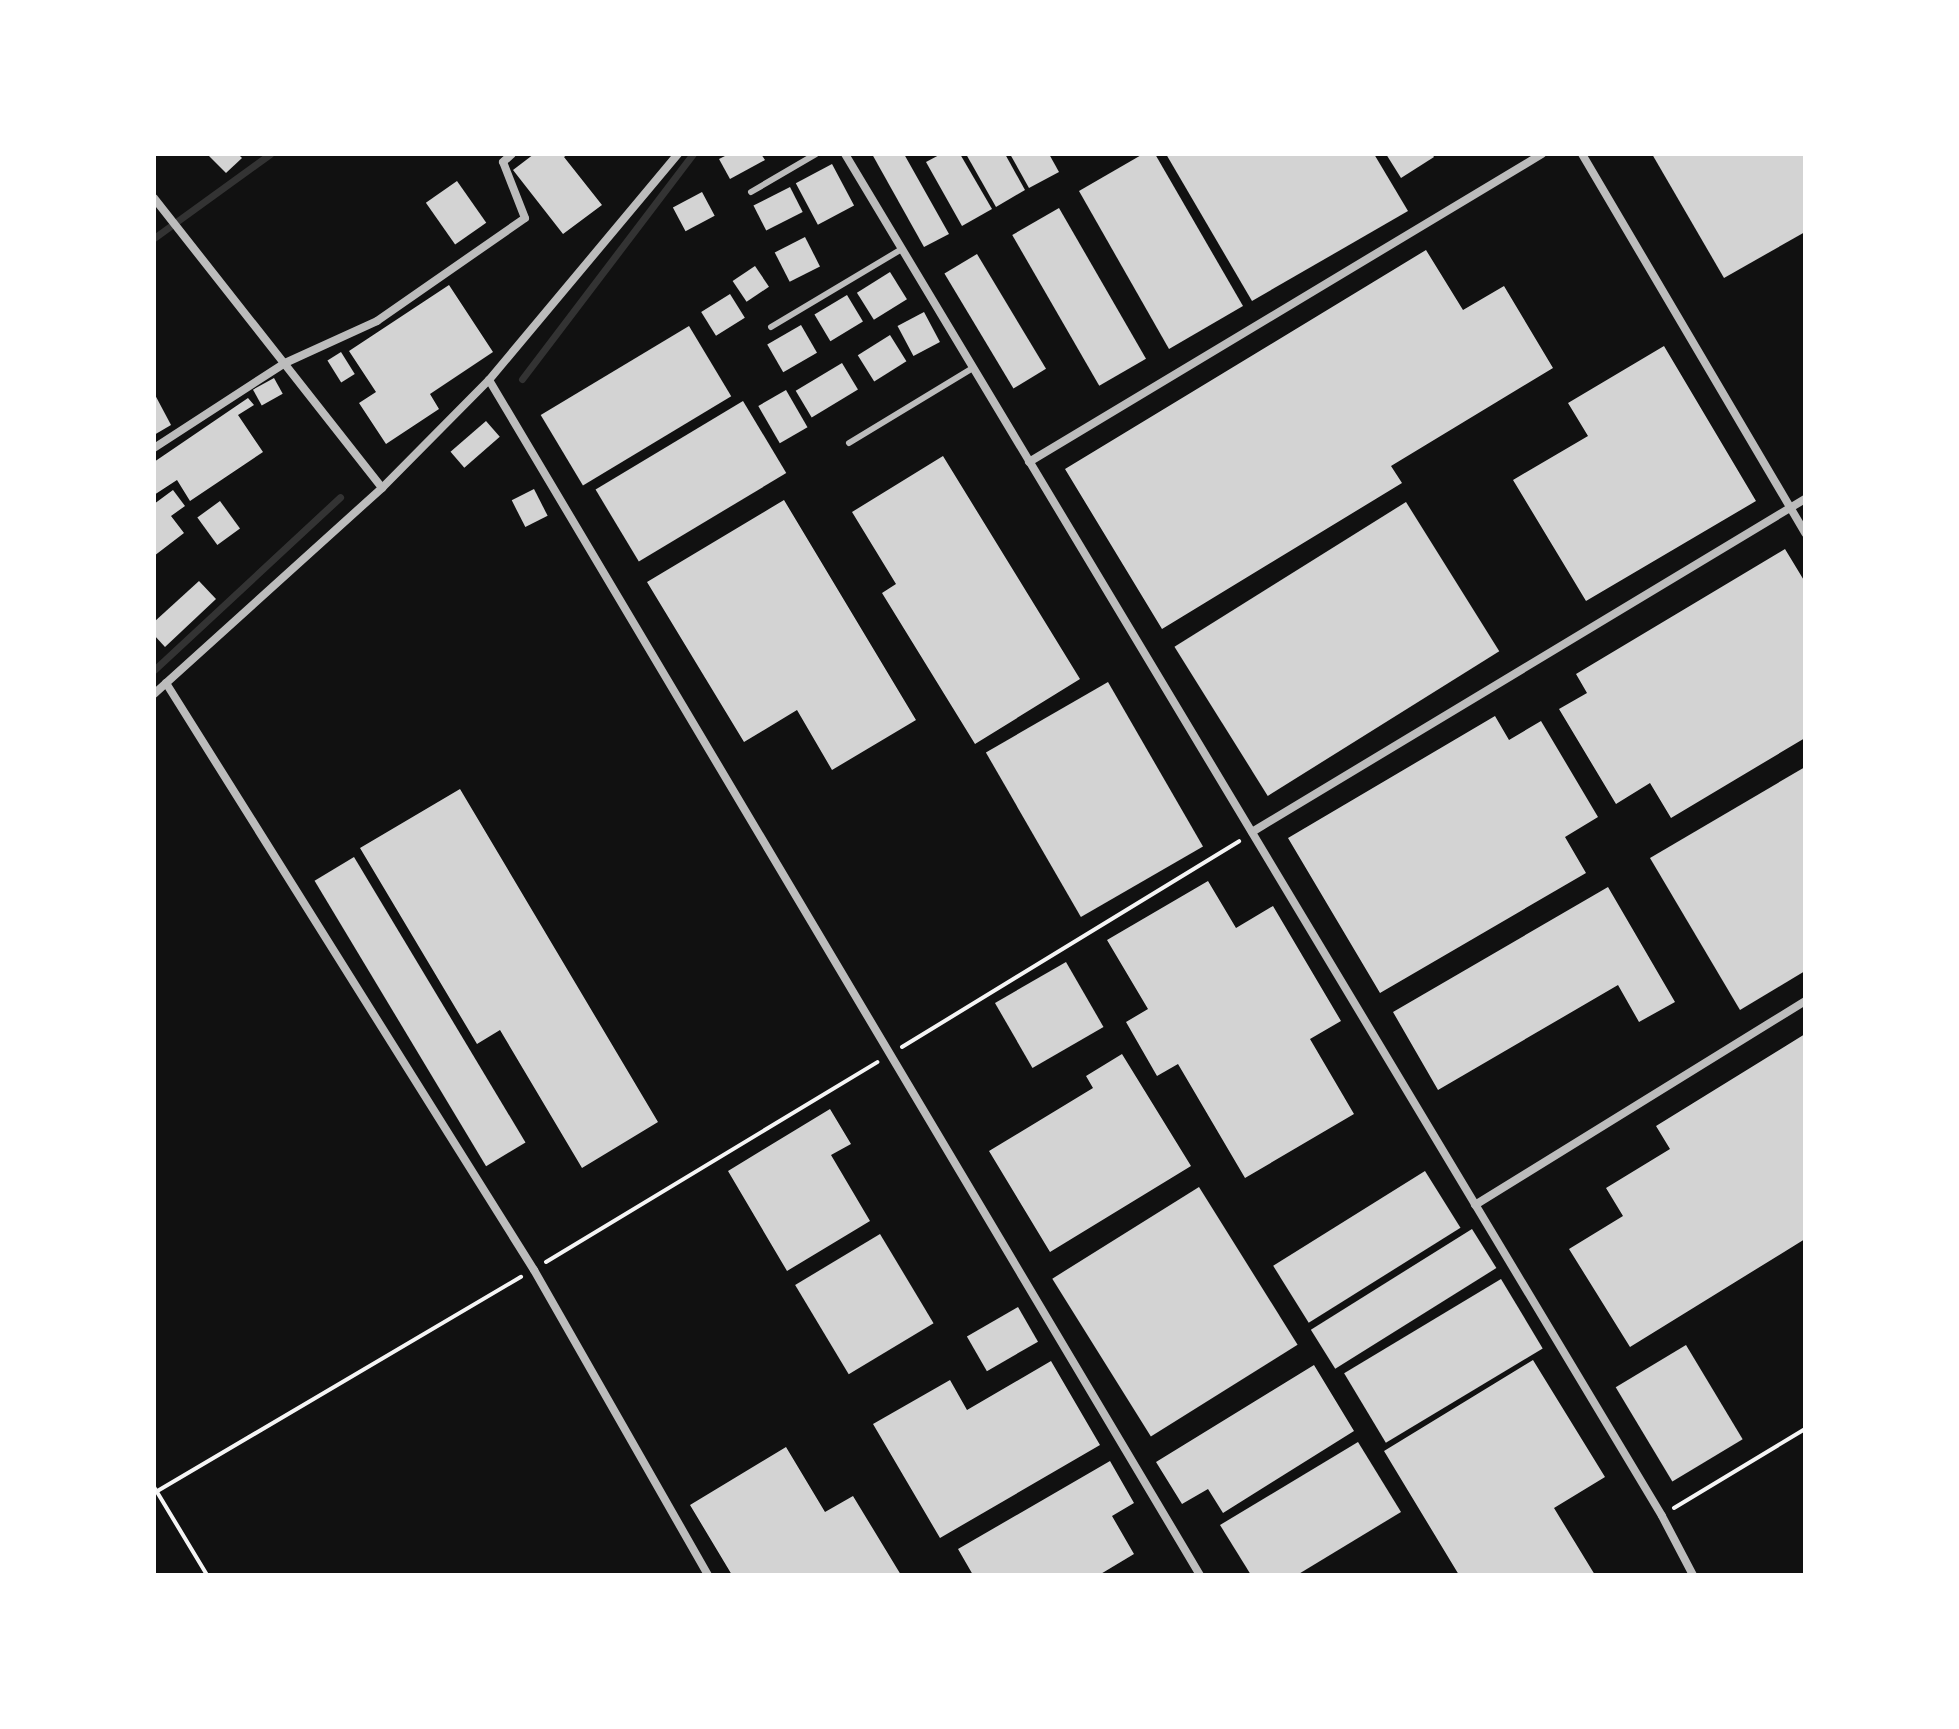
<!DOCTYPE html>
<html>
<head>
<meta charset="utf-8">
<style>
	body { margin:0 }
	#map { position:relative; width:1959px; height:1729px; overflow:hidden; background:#111; font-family:"Public Sans",sans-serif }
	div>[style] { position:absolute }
	.stream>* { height:7px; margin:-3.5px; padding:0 3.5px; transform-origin:3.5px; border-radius:3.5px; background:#333 }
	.building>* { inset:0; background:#d3d3d3; transform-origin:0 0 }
	.path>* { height:4px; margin:-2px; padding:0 2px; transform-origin:2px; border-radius:2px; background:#f5f5f5 }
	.service>* { height:6px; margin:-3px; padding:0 3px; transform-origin:3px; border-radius:3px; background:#bcbcbc }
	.minor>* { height:8px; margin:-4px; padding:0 4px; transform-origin:4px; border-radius:4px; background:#bcbcbc }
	span { translate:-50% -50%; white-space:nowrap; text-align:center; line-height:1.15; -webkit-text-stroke:6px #fff; paint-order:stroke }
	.frame { position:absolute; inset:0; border:156px solid #fff; pointer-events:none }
</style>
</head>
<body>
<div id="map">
	<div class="stream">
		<i style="left:154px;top:238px;width:143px;rotate:-35.9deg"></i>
		<i style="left:522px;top:379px;width:283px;rotate:-52.8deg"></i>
		<i style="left:154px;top:670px;width:254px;rotate:-42.9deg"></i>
	</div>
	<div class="building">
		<i style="clip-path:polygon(207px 154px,238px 154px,242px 158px,226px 173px)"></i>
		<i style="clip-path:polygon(534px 154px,568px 154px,564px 157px,602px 205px,563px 234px,513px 170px)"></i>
		<i style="clip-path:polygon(729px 154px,761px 154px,765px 160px,730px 179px,719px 159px)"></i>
		<i style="clip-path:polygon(872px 154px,904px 154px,949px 234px,924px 247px)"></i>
		<i style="clip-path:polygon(941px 154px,960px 154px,992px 209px,962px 226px,926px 162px)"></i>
		<i style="clip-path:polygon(966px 154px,1005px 154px,1025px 190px,996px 207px)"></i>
		<i style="clip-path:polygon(1010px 154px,1049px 154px,1059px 172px,1029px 188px)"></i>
		<i style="clip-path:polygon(1143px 154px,1155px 154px,1243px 306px,1169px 349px,1079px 191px)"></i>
		<i style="clip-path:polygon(1166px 154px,1374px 154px,1408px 211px,1252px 301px)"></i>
		<i style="clip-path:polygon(1386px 154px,1432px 154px,1434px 157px,1401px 178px)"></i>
		<i style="clip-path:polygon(1652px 154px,1805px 154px,1805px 232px,1724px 278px)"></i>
		<i style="left:832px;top:164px;width:47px;height:41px;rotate:62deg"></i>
		<i style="left:457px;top:181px;width:51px;height:38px;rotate:55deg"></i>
		<i style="left:790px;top:187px;width:28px;height:41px;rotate:63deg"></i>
		<i style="left:702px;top:192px;width:27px;height:33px;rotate:62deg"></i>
		<i style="left:1059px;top:208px;width:174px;height:54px;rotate:60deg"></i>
		<i style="left:805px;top:237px;width:33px;height:34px;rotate:63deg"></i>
		<i style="clip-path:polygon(1426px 250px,1463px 310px,1504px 286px,1553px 368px,1391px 466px,1402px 483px,1162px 629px,1065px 469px)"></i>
		<i style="left:977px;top:254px;width:134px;height:38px;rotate:59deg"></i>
		<i style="left:755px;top:266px;width:25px;height:27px;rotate:56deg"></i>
		<i style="left:890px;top:272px;width:32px;height:39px;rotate:58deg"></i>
		<i style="clip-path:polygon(449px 285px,493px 352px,430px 394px,439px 409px,386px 444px,359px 403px,376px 392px,349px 351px)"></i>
		<i style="left:730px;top:294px;width:28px;height:34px;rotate:58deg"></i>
		<i style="left:847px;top:295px;width:31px;height:38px;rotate:59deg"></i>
		<i style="left:924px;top:312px;width:34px;height:30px;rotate:62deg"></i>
		<i style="left:801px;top:325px;width:32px;height:39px;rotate:60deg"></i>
		<i style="left:689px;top:326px;width:82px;height:173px;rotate:59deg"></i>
		<i style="left:890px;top:335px;width:31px;height:38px;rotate:58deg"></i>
		<i style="clip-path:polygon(1664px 346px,1756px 501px,1586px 601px,1513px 480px,1588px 436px,1568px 403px)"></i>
		<i style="left:341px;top:352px;width:26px;height:16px;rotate:58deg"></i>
		<i style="left:842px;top:363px;width:31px;height:54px;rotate:59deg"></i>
		<i style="left:274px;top:378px;width:18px;height:24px;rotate:61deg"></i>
		<i style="left:786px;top:390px;width:43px;height:32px;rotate:60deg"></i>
		<i style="clip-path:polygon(154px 393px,171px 425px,154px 435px)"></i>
		<i style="clip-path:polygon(248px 398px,254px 405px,238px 415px,263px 452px,190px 501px,177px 480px,154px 495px,154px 462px)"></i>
		<i style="left:743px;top:401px;width:84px;height:172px;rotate:59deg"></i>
		<i style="left:486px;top:421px;width:21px;height:47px;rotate:49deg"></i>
		<i style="clip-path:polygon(943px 456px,1080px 679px,975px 744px,882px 593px,896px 584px,852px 512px)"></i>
		<i style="left:534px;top:489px;width:30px;height:25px;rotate:63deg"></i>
		<i style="clip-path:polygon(173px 490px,185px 506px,171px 516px,184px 533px,154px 556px,154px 504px)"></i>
		<i style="clip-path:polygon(784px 500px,916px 720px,832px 770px,797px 710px,744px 742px,647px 582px)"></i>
		<i style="left:220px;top:501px;width:34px;height:28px;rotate:54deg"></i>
		<i style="left:1406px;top:502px;width:176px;height:273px;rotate:58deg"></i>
		<i style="clip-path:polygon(1785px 549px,1805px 582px,1805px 738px,1671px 818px,1650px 783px,1616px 804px,1559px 709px,1587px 693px,1576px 674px)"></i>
		<i style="clip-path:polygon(199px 581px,216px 599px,165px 647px,154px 635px,154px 622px)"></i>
		<i style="left:1108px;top:682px;width:190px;height:141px;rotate:60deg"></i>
		<i style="clip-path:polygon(1495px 716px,1509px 740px,1541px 721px,1598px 817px,1565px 837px,1586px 873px,1380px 993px,1288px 838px)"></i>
		<i style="clip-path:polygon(1805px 767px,1805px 971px,1740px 1010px,1650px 858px)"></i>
		<i style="clip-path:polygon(460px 789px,658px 1122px,582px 1168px,500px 1030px,477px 1044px,360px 848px)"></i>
		<i style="left:354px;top:857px;width:333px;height:46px;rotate:59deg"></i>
		<i style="clip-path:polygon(1208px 881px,1236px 928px,1273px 906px,1341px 1021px,1310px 1039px,1354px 1114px,1245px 1178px,1178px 1064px,1157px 1076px,1126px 1022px,1148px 1009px,1107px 940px)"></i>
		<i style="clip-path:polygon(1608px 887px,1675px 1002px,1639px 1022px,1618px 985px,1438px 1090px,1393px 1012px)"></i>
		<i style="left:1066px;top:962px;width:75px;height:82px;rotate:60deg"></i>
		<i style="clip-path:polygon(1805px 1034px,1805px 1239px,1630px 1347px,1569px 1249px,1623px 1216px,1606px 1188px,1670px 1149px,1656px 1126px)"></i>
		<i style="clip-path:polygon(1122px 1054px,1191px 1166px,1050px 1252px,989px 1151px,1093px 1088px,1086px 1076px)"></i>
		<i style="clip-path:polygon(830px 1109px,851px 1144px,831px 1155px,870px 1221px,787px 1271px,728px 1171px)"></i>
		<i style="left:1425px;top:1171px;width:67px;height:179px;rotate:58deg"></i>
		<i style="left:1199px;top:1187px;width:186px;height:173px;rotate:58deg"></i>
		<i style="left:1472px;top:1229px;width:46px;height:190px;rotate:58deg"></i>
		<i style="left:880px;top:1234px;width:104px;height:99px;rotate:59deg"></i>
		<i style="left:1501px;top:1279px;width:81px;height:183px;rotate:59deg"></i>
		<i style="left:1018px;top:1307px;width:40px;height:59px;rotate:60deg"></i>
		<i style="left:1686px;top:1345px;width:110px;height:82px;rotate:59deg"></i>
		<i style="clip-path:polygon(1533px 1360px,1605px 1477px,1554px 1508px,1595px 1575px,1459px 1575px,1384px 1451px)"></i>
		<i style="clip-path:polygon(1051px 1361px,1100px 1445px,940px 1538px,873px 1424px,950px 1380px,967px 1410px)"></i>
		<i style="clip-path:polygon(1314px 1365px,1354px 1431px,1223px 1513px,1208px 1489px,1182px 1504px,1156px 1462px)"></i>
		<i style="clip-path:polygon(1358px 1442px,1401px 1512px,1297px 1575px,1251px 1575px,1220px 1525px)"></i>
		<i style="clip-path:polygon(786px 1447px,825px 1512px,853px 1496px,901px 1575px,732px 1575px,690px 1505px)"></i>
		<i style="clip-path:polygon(1110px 1461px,1134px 1503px,1112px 1516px,1134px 1554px,1099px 1575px,973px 1575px,958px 1549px)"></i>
	</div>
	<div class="path">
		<i style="left:902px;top:1047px;width:395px;rotate:-31.4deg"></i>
		<i style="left:546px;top:1262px;width:387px;rotate:-31.1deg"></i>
		<i style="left:154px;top:1487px;width:103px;rotate:58.9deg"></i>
		<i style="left:154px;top:1493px;width:426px;rotate:-30.5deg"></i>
		<i style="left:1674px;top:1508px;width:153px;rotate:-31.1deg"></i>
	</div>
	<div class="service">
		<i style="left:751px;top:192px;width:75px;rotate:-30.3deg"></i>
		<i style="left:771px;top:327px;width:152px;rotate:-30.8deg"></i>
		<i style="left:849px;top:443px;width:145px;rotate:-31.2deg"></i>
	</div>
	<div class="minor">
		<i style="left:845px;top:154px;width:1588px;rotate:59.04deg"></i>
		<i style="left:1662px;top:1516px;width:67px;rotate:62.3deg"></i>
		<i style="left:1582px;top:154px;width:440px;rotate:59.5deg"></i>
		<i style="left:154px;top:198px;width:369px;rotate:51.8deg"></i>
		<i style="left:489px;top:380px;width:1391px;rotate:59.25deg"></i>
		<i style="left:154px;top:448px;width:156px;rotate:-33deg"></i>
		<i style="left:285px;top:363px;width:101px;rotate:-24.5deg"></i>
		<i style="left:377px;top:321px;width:180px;rotate:-34.8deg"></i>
		<i style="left:525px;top:218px;width:60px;rotate:-111.4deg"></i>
		<i style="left:503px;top:162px;width:12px;rotate:-42deg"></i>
		<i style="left:1029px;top:462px;width:598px;rotate:-30.98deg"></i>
		<i style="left:166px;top:683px;width:693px;rotate:57.92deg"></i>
		<i style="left:534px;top:1270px;width:351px;rotate:60.3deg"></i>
		<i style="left:154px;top:694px;width:307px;rotate:-42.1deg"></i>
		<i style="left:382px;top:488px;width:152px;rotate:-45.3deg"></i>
		<i style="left:489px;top:380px;width:295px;rotate:-50.1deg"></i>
		<i style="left:1252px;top:832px;width:646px;rotate:-31.06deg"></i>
		<i style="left:1475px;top:1205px;width:388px;rotate:-31.7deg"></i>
	</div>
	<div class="frame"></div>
</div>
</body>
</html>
